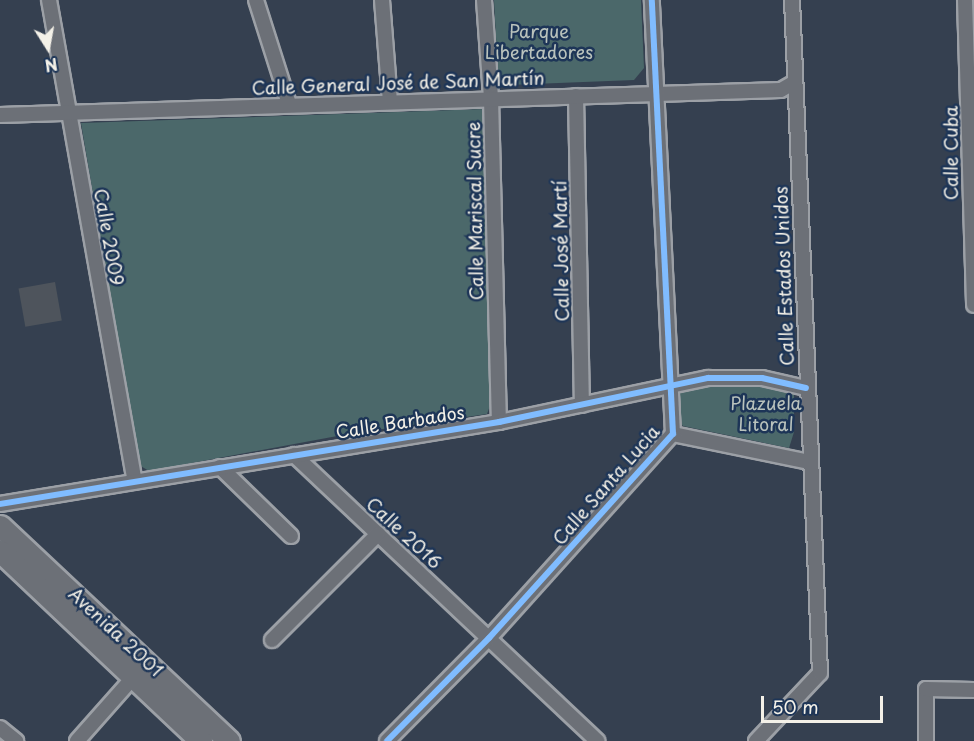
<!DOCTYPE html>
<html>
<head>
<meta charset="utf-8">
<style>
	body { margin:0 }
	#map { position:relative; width:974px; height:741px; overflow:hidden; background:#354050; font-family:"Playpen Sans",sans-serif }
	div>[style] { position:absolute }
	.green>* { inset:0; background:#4b686a }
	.building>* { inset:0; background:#4e545c; transform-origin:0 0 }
	.roads { filter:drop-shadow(2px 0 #9ca0a6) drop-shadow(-2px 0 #9ca0a6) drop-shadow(0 2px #9ca0a6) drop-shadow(0 -2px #9ca0a6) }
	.minor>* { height:14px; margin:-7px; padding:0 7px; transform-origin:7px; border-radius:7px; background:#6c7077 }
	.primary>* { height:21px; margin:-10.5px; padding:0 10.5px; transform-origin:10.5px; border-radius:10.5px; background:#6c7077 }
	.cycleway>* { height:6px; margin:-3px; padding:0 3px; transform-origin:3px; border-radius:3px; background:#80bcff }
	span { translate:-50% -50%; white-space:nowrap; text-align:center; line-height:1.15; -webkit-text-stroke:5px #1d3557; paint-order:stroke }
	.park-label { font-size:18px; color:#bac3bd }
	.street-label { font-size:18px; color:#f4f1e8 }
	.north { position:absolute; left:18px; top:18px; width:60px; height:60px; -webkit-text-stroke:4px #1d3557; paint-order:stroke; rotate:169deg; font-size:16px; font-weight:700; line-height:24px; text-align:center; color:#f4f1e8 }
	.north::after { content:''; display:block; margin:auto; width:21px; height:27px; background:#f4f1e8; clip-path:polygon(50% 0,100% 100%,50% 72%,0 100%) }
	.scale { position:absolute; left:761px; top:696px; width:122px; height:27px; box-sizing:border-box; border:3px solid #f4f1e8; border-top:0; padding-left:8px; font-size:18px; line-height:21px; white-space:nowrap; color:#f4f1e8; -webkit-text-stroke:4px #1d3557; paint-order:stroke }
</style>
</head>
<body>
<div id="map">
	<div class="green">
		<i style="clip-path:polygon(494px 0,641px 0,644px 68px,634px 80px,505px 85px,498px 74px)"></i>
		<i style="clip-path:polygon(484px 109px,491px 403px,487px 414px,348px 434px,149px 471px,139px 465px,81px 123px)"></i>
		<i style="clip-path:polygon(743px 383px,777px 388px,794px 395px,794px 432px,789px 448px,683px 426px,678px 420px,678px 395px,683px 388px)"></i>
	</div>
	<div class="building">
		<i style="left:55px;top:282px;width:39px;height:37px;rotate:80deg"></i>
	</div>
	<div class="roads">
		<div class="minor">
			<i style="left:49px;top:0;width:489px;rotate:79.9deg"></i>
			<i style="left:256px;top:0;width:109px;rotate:72.4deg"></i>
			<i style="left:382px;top:0;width:101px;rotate:85.5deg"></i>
			<i style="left:484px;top:0;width:98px;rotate:85.9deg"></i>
			<i style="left:491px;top:98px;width:324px;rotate:88.6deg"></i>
			<i style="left:965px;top:0;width:305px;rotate:88.3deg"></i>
			<i style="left:576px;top:96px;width:309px;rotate:88.9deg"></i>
			<i style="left:0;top:115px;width:781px;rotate:-1.83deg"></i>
			<i style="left:781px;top:90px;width:16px;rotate:-30deg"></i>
			<i style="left:673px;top:434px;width:139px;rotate:11.6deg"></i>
			<i style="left:294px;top:455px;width:417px;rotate:43.3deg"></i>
			<i style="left:220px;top:467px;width:99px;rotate:44.2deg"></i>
			<i style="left:0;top:504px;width:506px;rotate:-9.33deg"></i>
			<i style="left:499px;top:422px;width:214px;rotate:-11.9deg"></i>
			<i style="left:708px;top:378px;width:54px"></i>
			<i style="left:762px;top:378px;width:45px;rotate:12.8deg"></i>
			<i style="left:272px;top:640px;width:150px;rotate:-45deg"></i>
			<i style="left:0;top:728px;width:21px;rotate:39deg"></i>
			<i style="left:77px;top:741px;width:94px;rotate:-48.5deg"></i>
			<i style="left:387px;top:741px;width:145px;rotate:-45.3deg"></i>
			<i style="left:489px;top:638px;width:275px;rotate:-48deg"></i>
			<i style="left:673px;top:434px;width:435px;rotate:-92.8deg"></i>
			<i style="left:756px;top:741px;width:93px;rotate:-46.7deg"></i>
			<i style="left:820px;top:673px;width:674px;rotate:-92.38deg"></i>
			<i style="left:926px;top:741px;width:52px;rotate:-90deg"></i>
			<i style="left:926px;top:689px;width:48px;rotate:1.2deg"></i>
		</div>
		<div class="primary">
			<i style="left:0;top:526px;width:314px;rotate:43.2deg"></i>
			<i style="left:0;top:551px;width:277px;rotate:43.4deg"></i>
		</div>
	</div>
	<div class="cycleway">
		<i style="left:0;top:504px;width:506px;rotate:-9.33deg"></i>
		<i style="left:499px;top:422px;width:214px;rotate:-11.9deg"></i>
		<i style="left:708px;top:378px;width:54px"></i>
		<i style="left:762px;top:378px;width:45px;rotate:12.8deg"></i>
		<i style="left:387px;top:741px;width:145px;rotate:-45.3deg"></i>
		<i style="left:489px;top:638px;width:275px;rotate:-48deg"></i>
		<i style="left:673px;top:434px;width:435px;rotate:-92.8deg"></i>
	</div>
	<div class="park-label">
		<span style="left:539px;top:42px">Parque<br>Libertadores</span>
		<span style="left:766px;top:414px">Plazuela<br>Litoral</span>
	</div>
	<div class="street-label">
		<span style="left:398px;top:83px;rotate:-2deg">Calle General José de San Martín</span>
		<span style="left:951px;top:153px;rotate:-90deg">Calle Cuba</span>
		<span style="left:475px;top:211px;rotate:-91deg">Calle Mariscal Sucre</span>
		<span style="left:109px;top:237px;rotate:80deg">Calle 2009</span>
		<span style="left:561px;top:251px;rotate:-91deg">Calle José Martí</span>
		<span style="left:784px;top:276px;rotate:-92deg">Calle Estados Unidos</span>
		<span style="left:400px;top:422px;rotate:-9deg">Calle Barbados</span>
		<span style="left:606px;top:485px;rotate:-49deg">Calle Santa Lucia</span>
		<span style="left:404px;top:533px;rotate:43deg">Calle 2016</span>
		<span style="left:116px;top:632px;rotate:43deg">Avenida 2001</span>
	</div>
	<div class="north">N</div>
	<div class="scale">50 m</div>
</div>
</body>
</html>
